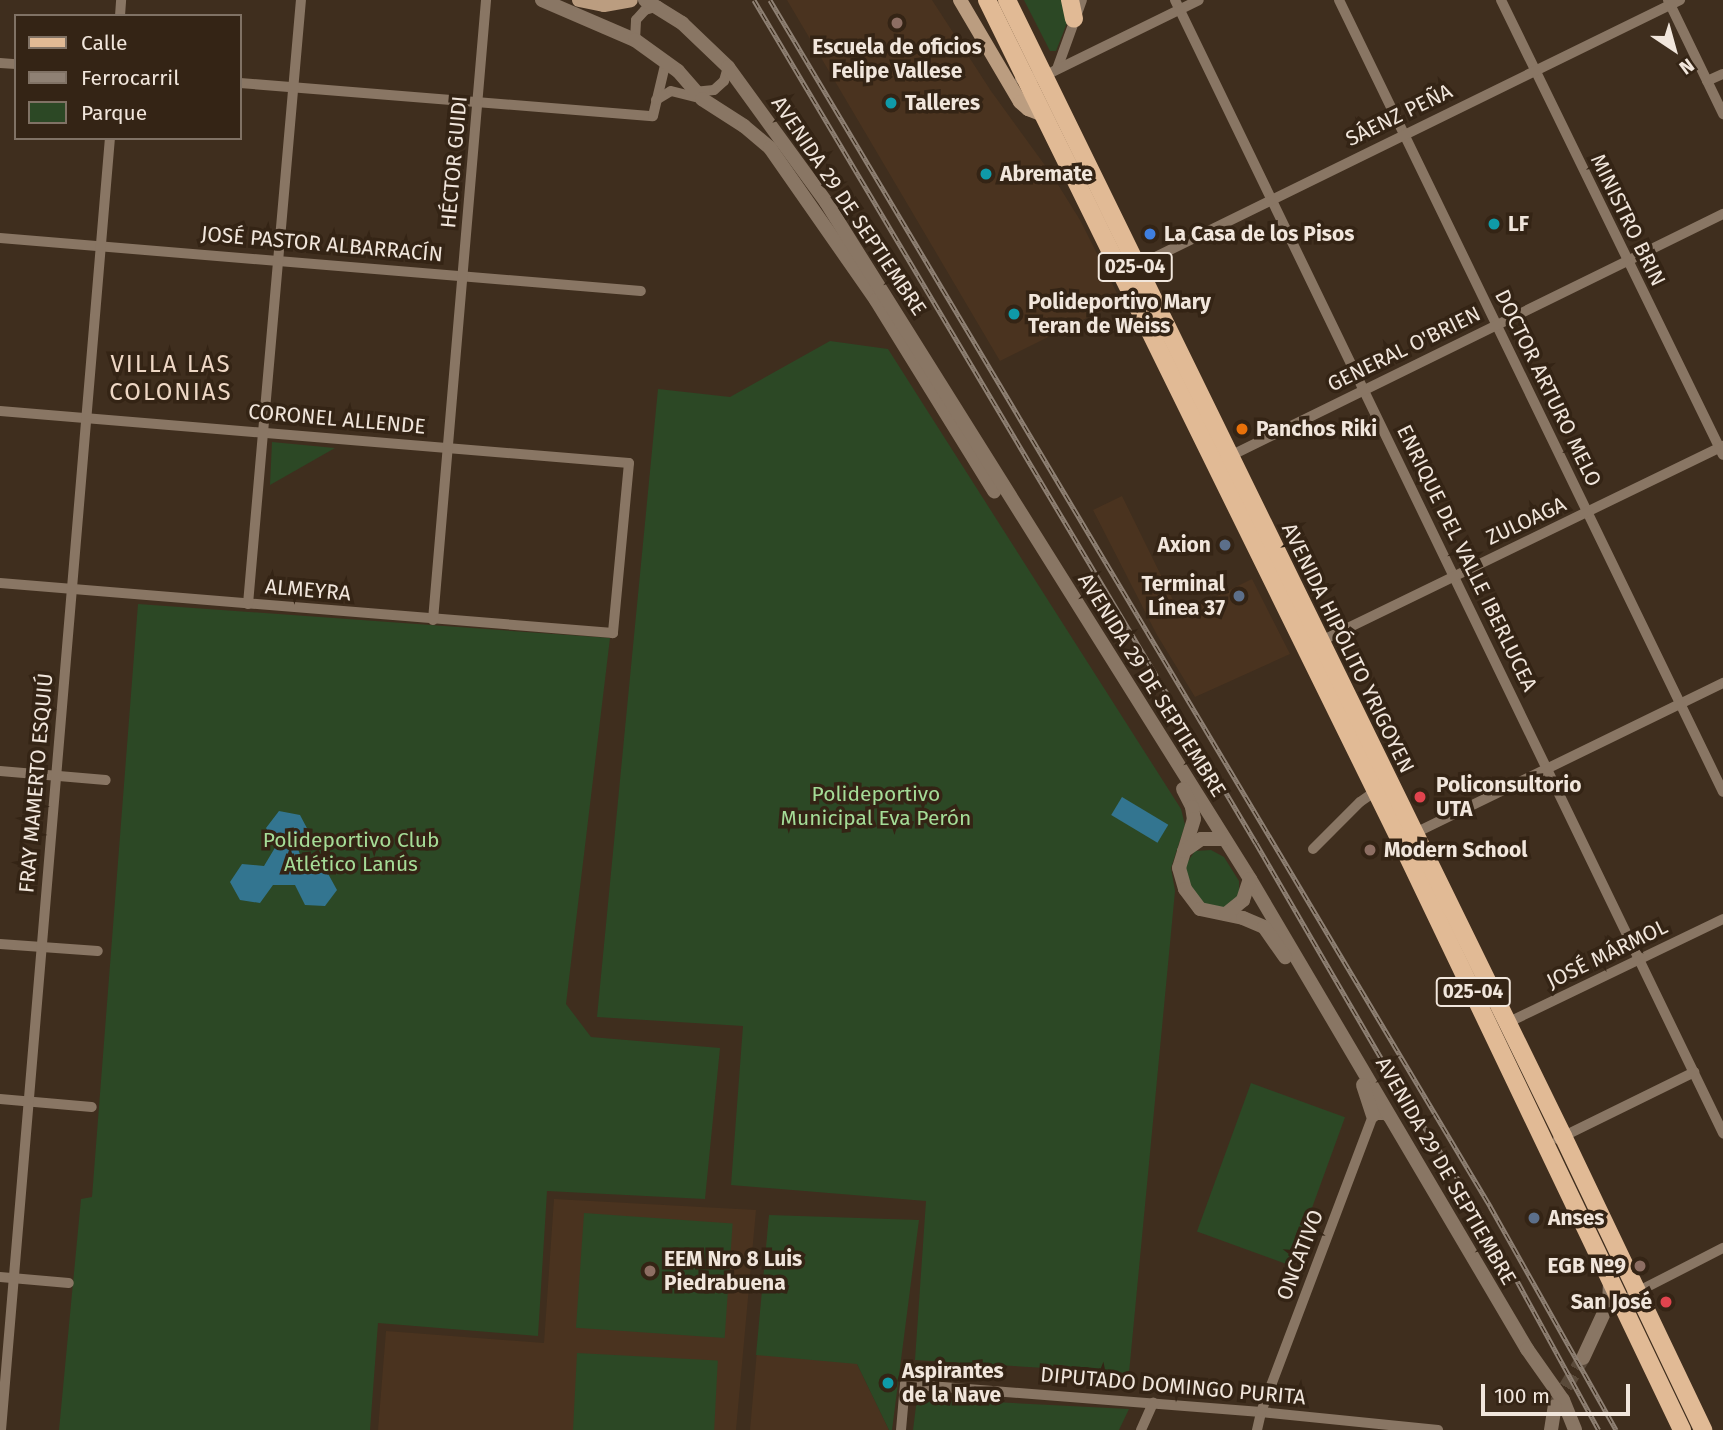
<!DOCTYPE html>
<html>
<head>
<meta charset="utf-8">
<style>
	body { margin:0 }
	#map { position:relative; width:1723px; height:1430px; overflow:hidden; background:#3f2e1e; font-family:"Fira Sans",sans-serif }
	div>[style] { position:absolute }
	.built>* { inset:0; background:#4a331f }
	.green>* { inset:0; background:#2c4825; transform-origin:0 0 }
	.water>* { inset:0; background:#337590; transform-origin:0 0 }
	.tertiary-tunnel>* { height:14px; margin-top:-7px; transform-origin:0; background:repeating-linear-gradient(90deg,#5a4a3a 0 14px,transparent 0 21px) }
	.minor>* { height:10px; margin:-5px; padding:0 5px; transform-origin:5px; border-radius:5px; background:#897664 }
	.tertiary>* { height:14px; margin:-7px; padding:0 7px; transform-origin:7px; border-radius:7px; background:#897664 }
	.secondary>* { height:14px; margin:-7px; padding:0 7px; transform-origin:7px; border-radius:7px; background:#bb9d80 }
	.primary>* { height:18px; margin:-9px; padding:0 9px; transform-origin:9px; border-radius:9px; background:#e1ba95 }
	.rail>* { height:5px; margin-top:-2.5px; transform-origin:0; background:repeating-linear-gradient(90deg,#342415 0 8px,#8f8174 0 16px); box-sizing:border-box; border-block:2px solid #8f8174 }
	.dots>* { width:19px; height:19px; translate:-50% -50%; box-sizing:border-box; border:4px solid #342415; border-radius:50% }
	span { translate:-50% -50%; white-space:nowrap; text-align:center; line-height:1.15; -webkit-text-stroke:7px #342415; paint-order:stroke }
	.shield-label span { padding:2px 5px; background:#342415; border:2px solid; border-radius:5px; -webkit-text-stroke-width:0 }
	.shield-label { font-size:19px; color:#f1e6dc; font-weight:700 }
	.poi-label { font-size:21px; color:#f1e6dc; font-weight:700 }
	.left { translate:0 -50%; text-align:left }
	.right { translate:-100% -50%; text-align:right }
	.street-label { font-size:21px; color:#f1e6dc }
	.park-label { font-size:21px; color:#a5dc97 }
	.quarter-label { font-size:24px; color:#eed7c5; letter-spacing:2px }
	.legend { position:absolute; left:14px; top:14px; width:228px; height:126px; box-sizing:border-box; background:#342415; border:2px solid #807265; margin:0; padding:9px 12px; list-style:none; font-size:21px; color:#f1e6dc }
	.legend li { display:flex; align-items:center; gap:14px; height:35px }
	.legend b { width:35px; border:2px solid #807265 }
	.north { position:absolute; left:1639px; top:14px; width:70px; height:70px; -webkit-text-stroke:5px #342415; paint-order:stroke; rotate:144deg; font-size:19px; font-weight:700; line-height:28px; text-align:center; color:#f1e6dc }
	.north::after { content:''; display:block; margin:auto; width:24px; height:32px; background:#f1e6dc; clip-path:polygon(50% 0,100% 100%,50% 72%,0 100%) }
	.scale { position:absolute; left:1481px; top:1384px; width:149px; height:32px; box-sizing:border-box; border:4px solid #f1e6dc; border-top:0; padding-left:9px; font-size:21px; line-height:24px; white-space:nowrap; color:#f1e6dc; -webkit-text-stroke:5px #342415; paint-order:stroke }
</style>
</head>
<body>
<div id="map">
	<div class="built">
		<i style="clip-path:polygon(787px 0,932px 0,991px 91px,1052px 175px,1080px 220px,1121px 301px,1000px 361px)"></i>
		<i style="clip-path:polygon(1122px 496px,1180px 614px,1252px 579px,1290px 654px,1195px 697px,1157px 635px,1093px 510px)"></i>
		<i style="clip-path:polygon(554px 1199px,756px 1210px,736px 1430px,378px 1430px,386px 1331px,544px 1343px)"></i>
		<i style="clip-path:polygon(769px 1215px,857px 1364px,889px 1430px,750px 1430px)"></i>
	</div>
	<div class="green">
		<i style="clip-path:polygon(1024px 0,1062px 0,1067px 23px,1056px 51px,1050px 51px)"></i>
		<i style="clip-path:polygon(830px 341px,888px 349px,1181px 809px,1185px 825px,1171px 868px,1175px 891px,1129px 1373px,915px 1360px,926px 1201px,731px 1185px,743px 1026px,597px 1017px,658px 389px,730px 397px)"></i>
		<i style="clip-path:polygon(272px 442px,335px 448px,270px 485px)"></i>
		<i style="clip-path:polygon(138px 604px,610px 638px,566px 1004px,591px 1037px,720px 1048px,705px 1199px,547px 1191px,538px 1336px,378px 1323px,370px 1430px,59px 1430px,81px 1199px,92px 1197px)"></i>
		<i style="clip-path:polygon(1211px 850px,1224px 857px,1239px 881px,1239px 895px,1228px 908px,1207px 907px,1194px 894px,1184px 867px,1195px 851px)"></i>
		<i style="left:1251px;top:1083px;width:100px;height:158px;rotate:20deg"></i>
		<i style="left:584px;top:1213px;width:149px;height:115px;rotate:4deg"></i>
		<i style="clip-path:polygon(769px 1215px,919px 1220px,892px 1430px,889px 1430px,857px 1364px,756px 1355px)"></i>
		<i style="left:577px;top:1353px;width:141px;height:77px;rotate:3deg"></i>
		<i style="clip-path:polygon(917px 1398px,1129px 1409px,1119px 1430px,913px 1430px)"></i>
	</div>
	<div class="water">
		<i style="left:1122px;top:797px;width:54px;height:21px;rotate:31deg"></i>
		<i style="clip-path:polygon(279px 811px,300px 815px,309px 832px,298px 849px,305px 868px,326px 870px,337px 890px,325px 906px,305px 905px,295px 885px,273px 885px,260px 903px,240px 900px,230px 882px,242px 864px,264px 866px,276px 846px,266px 828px)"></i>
	</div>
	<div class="tertiary-tunnel">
		<i style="left:1555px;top:1405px;width:55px;rotate:-59.2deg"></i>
	</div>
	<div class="minor">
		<i style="left:1175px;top:0;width:1259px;rotate:64.19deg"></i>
		<i style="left:1339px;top:0;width:880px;rotate:64.13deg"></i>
		<i style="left:1501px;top:0;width:506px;rotate:63.99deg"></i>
		<i style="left:1668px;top:0;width:127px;rotate:64.2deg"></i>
		<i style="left:120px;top:16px;width:16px;rotate:-86deg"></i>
		<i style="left:635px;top:40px;width:20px;rotate:-87deg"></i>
		<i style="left:636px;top:20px;width:13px;rotate:-48deg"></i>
		<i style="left:645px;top:10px;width:14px;rotate:-17deg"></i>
		<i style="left:0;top:63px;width:16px;rotate:4deg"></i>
		<i style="left:1057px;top:69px;width:73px;rotate:-70.1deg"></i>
		<i style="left:1020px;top:79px;width:26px;rotate:-9deg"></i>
		<i style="left:1046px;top:75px;width:170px;rotate:-26.1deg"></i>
		<i style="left:1707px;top:81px;width:17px;rotate:-24deg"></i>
		<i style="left:240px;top:83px;width:414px;rotate:4.6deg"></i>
		<i style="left:653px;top:116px;width:57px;rotate:-76.7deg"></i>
		<i style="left:694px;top:92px;width:20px;rotate:-6deg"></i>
		<i style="left:714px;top:90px;width:13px;rotate:-42deg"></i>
		<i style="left:724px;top:81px;width:15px;rotate:-74deg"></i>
		<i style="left:656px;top:100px;width:17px;rotate:-31deg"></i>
		<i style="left:671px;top:91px;width:32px;rotate:14deg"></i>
		<i style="left:0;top:238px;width:643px;rotate:4.73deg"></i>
		<i style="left:1135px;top:267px;width:607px;rotate:-26.1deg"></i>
		<i style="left:0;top:411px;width:631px;rotate:4.73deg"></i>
		<i style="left:629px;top:463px;width:171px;rotate:95.4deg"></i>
		<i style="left:613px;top:633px;width:615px;rotate:-175.34deg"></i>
		<i style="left:1226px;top:458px;width:554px;rotate:-26.15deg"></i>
		<i style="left:248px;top:604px;width:606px;rotate:-84.99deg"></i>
		<i style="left:433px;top:620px;width:622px;rotate:-85.11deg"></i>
		<i style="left:1319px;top:642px;width:449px;rotate:-25.9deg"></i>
		<i style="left:0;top:771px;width:106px;rotate:4.9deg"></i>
		<i style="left:1411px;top:835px;width:347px;rotate:-26deg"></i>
		<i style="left:1313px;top:849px;width:66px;rotate:-45deg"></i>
		<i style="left:1360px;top:802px;width:19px;rotate:-35deg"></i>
		<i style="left:0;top:944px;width:98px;rotate:4.1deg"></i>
		<i style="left:1507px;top:1023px;width:240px;rotate:-25.7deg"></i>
		<i style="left:0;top:1099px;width:92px;rotate:5deg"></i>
		<i style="left:1558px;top:1139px;width:152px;rotate:-26.2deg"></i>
		<i style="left:0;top:1277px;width:69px;rotate:5deg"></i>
		<i style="left:1621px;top:1303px;width:19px;rotate:-35deg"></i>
		<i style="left:1637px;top:1292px;width:97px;rotate:-27.1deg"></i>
		<i style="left:1px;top:1430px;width:1297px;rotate:-85.18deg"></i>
		<i style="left:901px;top:1430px;width:46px;rotate:-85deg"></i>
		<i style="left:905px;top:1384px;width:357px;rotate:4.5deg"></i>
		<i style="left:1261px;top:1412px;width:178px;rotate:5.8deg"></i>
		<i style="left:1141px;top:1430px;width:30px;rotate:-66deg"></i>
		<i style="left:1257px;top:1430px;width:18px;rotate:-77deg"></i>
		<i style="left:1261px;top:1412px;width:317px;rotate:-69.3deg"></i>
		<i style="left:1373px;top:1115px;width:12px"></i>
		<i style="left:1385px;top:1115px;width:10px;rotate:37deg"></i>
	</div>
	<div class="tertiary">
		<i style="left:542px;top:0;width:101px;rotate:23.3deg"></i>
		<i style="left:635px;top:40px;width:53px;rotate:35.8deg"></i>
		<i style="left:678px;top:71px;width:37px;rotate:49deg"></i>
		<i style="left:702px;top:99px;width:50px;rotate:32.7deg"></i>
		<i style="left:744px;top:126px;width:34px;rotate:40deg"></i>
		<i style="left:770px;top:148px;width:185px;rotate:55.1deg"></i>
		<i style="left:876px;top:300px;width:225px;rotate:58.3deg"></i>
		<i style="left:645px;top:0;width:44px;rotate:31.9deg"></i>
		<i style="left:682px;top:23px;width:64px;rotate:43.7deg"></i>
		<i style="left:728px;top:67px;width:167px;rotate:54deg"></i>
		<i style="left:826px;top:202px;width:799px;rotate:57.94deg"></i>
		<i style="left:1250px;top:879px;width:546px;rotate:59.49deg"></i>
		<i style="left:1527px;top:1349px;width:62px;rotate:54.8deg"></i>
		<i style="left:1563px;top:1400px;width:32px;rotate:68deg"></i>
		<i style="left:1183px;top:789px;width:20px;rotate:63deg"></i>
		<i style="left:1192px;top:807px;width:12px;rotate:81deg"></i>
		<i style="left:1194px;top:819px;width:51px;rotate:107deg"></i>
		<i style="left:1179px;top:868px;width:22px;rotate:74deg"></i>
		<i style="left:1185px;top:889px;width:25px;rotate:53deg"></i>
		<i style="left:1200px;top:909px;width:44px;rotate:11.8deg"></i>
		<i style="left:1243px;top:918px;width:23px;rotate:23deg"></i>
		<i style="left:1264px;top:927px;width:37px;rotate:55deg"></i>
		<i style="left:1184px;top:851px;width:21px;rotate:-35deg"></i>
		<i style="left:1201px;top:839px;width:23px"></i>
		<i style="left:1226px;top:914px;width:22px;rotate:-39deg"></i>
		<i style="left:1243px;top:900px;width:22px;rotate:-72deg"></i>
		<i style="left:1363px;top:1085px;width:32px;rotate:72deg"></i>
		<i style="left:1583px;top:1358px;width:62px;rotate:-65.1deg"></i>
		<i style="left:1609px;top:1302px;width:20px;rotate:-87deg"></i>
		<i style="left:1551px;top:1430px;width:24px;rotate:-81deg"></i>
	</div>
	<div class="secondary">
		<i style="left:579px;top:0;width:25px;rotate:11deg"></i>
		<i style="left:604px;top:5px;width:27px;rotate:-10deg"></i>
		<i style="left:960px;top:0;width:118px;rotate:59.5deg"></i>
		<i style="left:1020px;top:102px;width:11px;rotate:41deg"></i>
		<i style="left:1028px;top:109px;width:17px;rotate:21deg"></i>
	</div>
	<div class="primary">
		<i style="left:987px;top:0;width:936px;rotate:63.82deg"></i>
		<i style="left:1400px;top:840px;width:654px;rotate:64.45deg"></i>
		<i style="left:1007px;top:0;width:1265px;rotate:63.92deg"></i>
		<i style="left:1563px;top:1136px;width:326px;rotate:64.5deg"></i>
		<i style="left:1070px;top:0;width:19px;rotate:78deg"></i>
	</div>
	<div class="rail">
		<i style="left:754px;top:0;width:981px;rotate:59.23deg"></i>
		<i style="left:1256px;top:843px;width:271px;rotate:59.8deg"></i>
		<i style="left:1392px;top:1077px;width:162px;rotate:57.1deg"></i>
		<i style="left:1480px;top:1213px;width:247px;rotate:61.3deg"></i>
		<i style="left:770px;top:0;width:1405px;rotate:59.16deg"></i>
		<i style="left:1490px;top:1206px;width:257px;rotate:60.6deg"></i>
	</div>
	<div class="dots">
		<i style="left:897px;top:23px;background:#8d6e63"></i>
		<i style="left:891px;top:103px;background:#0f9aa8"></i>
		<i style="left:986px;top:174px;background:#0f9aa8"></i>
		<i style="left:1494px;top:224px;background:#0f9aa8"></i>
		<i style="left:1150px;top:234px;background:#3f7fe0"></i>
		<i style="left:1014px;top:314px;background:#0f9aa8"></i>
		<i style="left:1242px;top:429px;background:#e8710a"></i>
		<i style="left:1225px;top:545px;background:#5c6f8a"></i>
		<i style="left:1239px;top:596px;background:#5c6f8a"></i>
		<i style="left:1420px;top:797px;background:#e0444e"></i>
		<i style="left:1370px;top:850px;background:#8d6e63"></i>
		<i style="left:1534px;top:1218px;background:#5c6f8a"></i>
		<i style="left:1640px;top:1266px;background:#8d6e63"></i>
		<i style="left:650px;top:1271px;background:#8d6e63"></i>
		<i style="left:1666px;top:1302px;background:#e0444e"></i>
		<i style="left:888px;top:1383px;background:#0f9aa8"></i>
	</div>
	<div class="shield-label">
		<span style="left:1135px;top:267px">025-04</span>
		<span style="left:1473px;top:992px">025-04</span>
	</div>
	<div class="poi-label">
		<span style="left:897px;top:59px">Escuela de oficios<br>Felipe Vallese</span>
		<span class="left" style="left:905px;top:103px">Talleres</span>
		<span class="left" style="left:1000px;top:174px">Abremate</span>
		<span class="left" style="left:1508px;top:224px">LF</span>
		<span class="left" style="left:1164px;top:234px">La Casa de los Pisos</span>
		<span class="left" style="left:1028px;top:314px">Polideportivo Mary<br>Teran de Weiss</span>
		<span class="left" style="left:1256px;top:429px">Panchos Riki</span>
		<span class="right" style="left:1211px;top:545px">Axion</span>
		<span class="right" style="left:1225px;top:596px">Terminal<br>Línea 37</span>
		<span class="left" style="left:1436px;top:797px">Policonsultorio<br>UTA</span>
		<span class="left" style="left:1384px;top:850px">Modern School</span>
		<span class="left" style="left:1548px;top:1218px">Anses</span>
		<span class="left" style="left:664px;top:1271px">EEM Nro 8 Luis<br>Piedrabuena</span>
		<span class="right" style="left:1626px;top:1266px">EGB Nº9</span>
		<span class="right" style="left:1652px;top:1302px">San José</span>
		<span class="left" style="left:902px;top:1383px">Aspirantes<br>de la Nave</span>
	</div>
	<div class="street-label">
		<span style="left:1399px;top:115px;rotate:-26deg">SÁENZ PEÑA</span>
		<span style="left:454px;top:162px;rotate:-85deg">HÉCTOR GUIDI</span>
		<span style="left:849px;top:206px;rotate:56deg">AVENIDA 29 DE SEPTIEMBRE</span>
		<span style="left:1628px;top:220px;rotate:64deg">MINISTRO BRIN</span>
		<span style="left:322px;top:244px;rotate:5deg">JOSÉ PASTOR ALBARRACÍN</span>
		<span style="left:1404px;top:349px;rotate:-26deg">GENERAL O'BRIEN</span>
		<span style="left:1548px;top:388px;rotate:64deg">DOCTOR ARTURO MELO</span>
		<span style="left:337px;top:419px;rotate:5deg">CORONEL ALLENDE</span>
		<span style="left:1526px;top:521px;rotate:-25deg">ZULOAGA</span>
		<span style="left:1467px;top:558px;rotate:64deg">ENRIQUE DEL VALLE IBERLUCEA</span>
		<span style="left:308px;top:590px;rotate:5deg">ALMEYRA</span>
		<span style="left:1348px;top:648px;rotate:64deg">AVENIDA HIPÓLITO YRIGOYEN</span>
		<span style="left:1152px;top:685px;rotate:58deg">AVENIDA 29 DE SEPTIEMBRE</span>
		<span style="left:36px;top:783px;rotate:-85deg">FRAY MAMERTO ESQUIÚ</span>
		<span style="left:1607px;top:954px;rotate:-26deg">JOSÉ MÁRMOL</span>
		<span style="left:1446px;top:1171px;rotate:60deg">AVENIDA 29 DE SEPTIEMBRE</span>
		<span style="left:1300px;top:1255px;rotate:-69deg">ONCATIVO</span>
		<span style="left:1173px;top:1386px;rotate:5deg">DIPUTADO DOMINGO PURITA</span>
	</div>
	<div class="park-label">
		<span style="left:876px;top:806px">Polideportivo<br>Municipal Eva Perón</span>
		<span style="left:351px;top:852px">Polideportivo Club<br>Atlético Lanús</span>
	</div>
	<div class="quarter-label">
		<span style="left:171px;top:379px">VILLA LAS<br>COLONIAS</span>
	</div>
	<ul class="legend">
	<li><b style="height:9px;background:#e1ba95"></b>Calle</li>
	<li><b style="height:9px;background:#8f8174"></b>Ferrocarril</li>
	<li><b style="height:19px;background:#2c4825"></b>Parque</li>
	</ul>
	<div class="north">N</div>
	<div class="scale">100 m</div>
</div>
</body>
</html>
